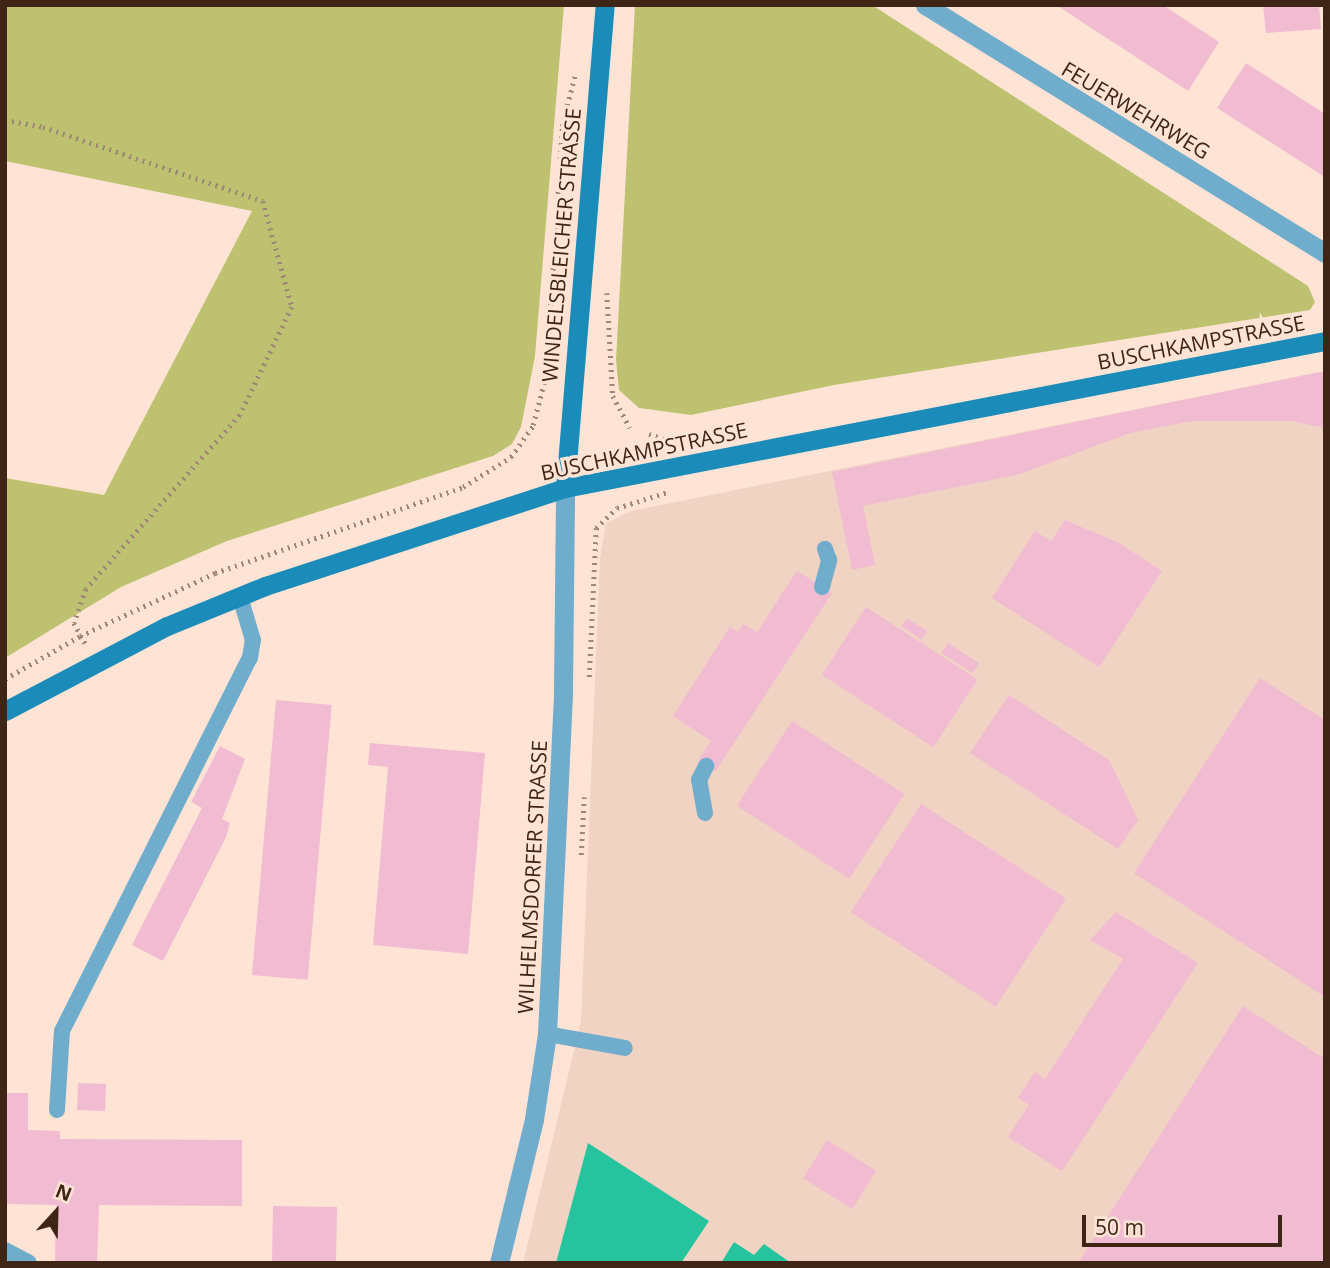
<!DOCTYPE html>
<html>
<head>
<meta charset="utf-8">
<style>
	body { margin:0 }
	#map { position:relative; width:1330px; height:1268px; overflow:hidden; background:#ffe4d5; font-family:"Open Sans",sans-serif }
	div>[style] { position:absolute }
	.built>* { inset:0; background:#f1d3c3 }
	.green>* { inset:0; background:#bec270 }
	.water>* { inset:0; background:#26c49e }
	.building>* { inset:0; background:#f1bbd2; transform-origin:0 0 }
	.path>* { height:4.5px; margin-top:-2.25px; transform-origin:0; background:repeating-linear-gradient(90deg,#a08677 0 2px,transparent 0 7px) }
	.service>* { height:16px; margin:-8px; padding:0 8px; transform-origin:8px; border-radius:8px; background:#70accb }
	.minor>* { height:19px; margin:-9.5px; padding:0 9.5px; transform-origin:9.5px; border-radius:9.5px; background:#70accb }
	.tertiary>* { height:19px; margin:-9.5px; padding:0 9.5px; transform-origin:9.5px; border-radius:9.5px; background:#70accb }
	.secondary>* { height:19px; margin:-9.5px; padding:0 9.5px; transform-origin:9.5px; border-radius:9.5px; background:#1b8cb9 }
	span { translate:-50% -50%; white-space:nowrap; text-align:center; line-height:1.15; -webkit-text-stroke:7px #ffe4d5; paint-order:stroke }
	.street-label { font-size:21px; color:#3e2516 }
	.frame { position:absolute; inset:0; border:7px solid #3e2516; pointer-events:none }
	.north { position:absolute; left:21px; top:1177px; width:70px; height:70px; -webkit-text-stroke:5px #ffe4d5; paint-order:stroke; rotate:22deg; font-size:19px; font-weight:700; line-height:28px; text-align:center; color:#3e2516 }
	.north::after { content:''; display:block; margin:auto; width:24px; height:32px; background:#3e2516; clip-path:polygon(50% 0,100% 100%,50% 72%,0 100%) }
	.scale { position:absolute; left:1082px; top:1215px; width:200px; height:32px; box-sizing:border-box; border:4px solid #3e2516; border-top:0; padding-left:9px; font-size:21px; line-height:24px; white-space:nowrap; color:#3e2516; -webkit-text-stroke:5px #ffe4d5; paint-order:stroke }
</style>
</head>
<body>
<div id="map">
	<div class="built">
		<i style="clip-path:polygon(1325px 371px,1325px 1263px,523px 1263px,581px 1021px,600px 558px,606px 523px,631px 511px)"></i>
	</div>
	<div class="green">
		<i style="clip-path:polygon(5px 5px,564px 5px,535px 356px,521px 427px,512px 444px,493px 456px,227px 541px,121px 587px,5px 658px,5px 478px,104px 495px,252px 211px,5px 161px)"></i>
		<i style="clip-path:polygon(635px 5px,872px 5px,1308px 286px,1315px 302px,1310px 310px,834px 385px,691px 415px,639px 408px,619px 390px,616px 360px)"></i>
	</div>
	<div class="water">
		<i style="clip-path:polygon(588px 1143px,709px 1221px,681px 1263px,556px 1263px)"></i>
		<i style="clip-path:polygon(734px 1242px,754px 1255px,764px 1244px,791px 1263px,721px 1263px)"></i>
	</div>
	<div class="building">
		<i style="clip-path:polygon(1056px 5px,1163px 5px,1219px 42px,1188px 91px)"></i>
		<i style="clip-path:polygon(1263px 5px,1319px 5px,1321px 29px,1266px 33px)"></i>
		<i style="clip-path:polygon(1246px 63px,1325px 114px,1325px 177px,1217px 108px)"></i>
		<i style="clip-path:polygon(1325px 371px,1325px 428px,1292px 421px,1192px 421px,1130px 433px,1020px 474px,863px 506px,875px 565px,852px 570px,832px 472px)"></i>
		<i style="clip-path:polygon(1065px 520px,1119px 543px,1162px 571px,1099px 667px,992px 598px,1035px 531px,1051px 541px)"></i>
		<i style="clip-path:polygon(797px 571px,832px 593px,715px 772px,698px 761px,711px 741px,673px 716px,730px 627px,738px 632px,743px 624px,757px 632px)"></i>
		<i style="left:866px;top:607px;width:133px;height:81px;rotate:33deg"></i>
		<i style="left:907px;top:618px;width:24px;height:10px;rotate:33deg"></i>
		<i style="left:948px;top:643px;width:37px;height:12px;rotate:33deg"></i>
		<i style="clip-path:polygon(1260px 678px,1325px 720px,1325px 997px,1134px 873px)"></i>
		<i style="clip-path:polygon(1009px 695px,1109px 760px,1138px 820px,1118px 849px,970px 753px)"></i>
		<i style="left:276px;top:700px;width:56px;height:276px;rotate:5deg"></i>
		<i style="left:792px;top:721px;width:134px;height:101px;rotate:33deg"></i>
		<i style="clip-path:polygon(370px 743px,485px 753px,468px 954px,373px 945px,388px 767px,368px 765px)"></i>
		<i style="clip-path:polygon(220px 746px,245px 759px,222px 819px,230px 823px,226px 837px,163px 961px,132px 945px,202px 808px,191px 802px)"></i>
		<i style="left:921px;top:804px;width:173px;height:129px;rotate:33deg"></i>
		<i style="clip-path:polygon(1116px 912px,1198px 963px,1062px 1171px,1008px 1137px,1029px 1105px,1018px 1098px,1035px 1072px,1045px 1079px,1123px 959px,1090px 940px)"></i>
		<i style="clip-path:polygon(1243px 1006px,1325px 1059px,1325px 1263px,1078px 1263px)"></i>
		<i style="left:78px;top:1083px;width:28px;height:27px;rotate:2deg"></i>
		<i style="clip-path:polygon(5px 1093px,28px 1093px,28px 1130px,60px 1131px,60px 1139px,242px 1140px,242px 1206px,99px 1205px,97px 1263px,55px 1263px,56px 1205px,5px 1204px)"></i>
		<i style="left:827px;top:1140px;width:58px;height:45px;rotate:32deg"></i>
		<i style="left:273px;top:1206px;width:64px;height:57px;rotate:1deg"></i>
	</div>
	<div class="path">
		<i style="left:5px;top:120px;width:39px;rotate:10deg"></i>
		<i style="left:43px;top:127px;width:232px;rotate:18.6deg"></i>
		<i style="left:263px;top:201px;width:110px;rotate:74.7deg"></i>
		<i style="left:292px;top:307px;width:120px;rotate:115.7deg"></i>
		<i style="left:240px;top:415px;width:232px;rotate:131.5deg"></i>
		<i style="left:86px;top:589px;width:36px;rotate:109deg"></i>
		<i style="left:74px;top:623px;width:25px;rotate:61deg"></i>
		<i style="left:607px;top:293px;width:103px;rotate:86.7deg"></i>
		<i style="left:613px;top:396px;width:36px;rotate:62deg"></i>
		<i style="left:649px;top:434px;width:26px;rotate:18deg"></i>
		<i style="left:589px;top:677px;width:149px;rotate:-87.3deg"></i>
		<i style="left:596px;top:528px;width:29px;rotate:-44deg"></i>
		<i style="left:617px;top:508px;width:53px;rotate:-17.4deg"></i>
		<i style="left:5px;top:679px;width:86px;rotate:-29.8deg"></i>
		<i style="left:80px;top:636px;width:149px;rotate:-25deg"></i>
		<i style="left:215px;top:573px;width:262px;rotate:-19.1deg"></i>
		<i style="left:463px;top:487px;width:57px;rotate:-32deg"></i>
		<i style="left:511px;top:457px;width:39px;rotate:-55deg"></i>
		<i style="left:533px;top:425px;width:52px;rotate:-75.4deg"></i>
		<i style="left:546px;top:375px;width:250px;rotate:-86.3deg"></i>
		<i style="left:562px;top:126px;width:53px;rotate:-75.7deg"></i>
		<i style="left:581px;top:855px;width:58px;rotate:-87deg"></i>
	</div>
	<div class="service">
		<i style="left:822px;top:587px;width:28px;rotate:-75deg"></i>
		<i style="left:829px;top:560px;width:12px;rotate:-110deg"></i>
		<i style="left:705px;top:813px;width:34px;rotate:-100deg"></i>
		<i style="left:699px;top:780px;width:16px;rotate:-63deg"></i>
		<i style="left:547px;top:1034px;width:79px;rotate:10.2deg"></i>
		<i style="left:57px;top:1110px;width:79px;rotate:-86.4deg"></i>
		<i style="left:62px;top:1031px;width:418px;rotate:-63.3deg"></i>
		<i style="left:250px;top:658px;width:18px;rotate:-81deg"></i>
		<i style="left:253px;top:640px;width:45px;rotate:-106.8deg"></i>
		<i style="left:5px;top:1250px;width:27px;rotate:28deg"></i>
	</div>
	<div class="minor">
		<i style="left:925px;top:5px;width:471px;rotate:31.8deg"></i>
	</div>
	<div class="tertiary">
		<i style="left:499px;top:1263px;width:148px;rotate:-76.3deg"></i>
		<i style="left:534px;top:1119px;width:86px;rotate:-81.3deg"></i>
		<i style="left:547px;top:1034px;width:344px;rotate:-87.3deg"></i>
		<i style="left:563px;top:690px;width:202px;rotate:-89.4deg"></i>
	</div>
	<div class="secondary">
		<i style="left:565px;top:488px;width:485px;rotate:-85.3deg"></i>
		<i style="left:5px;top:711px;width:183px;rotate:-27.7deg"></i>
		<i style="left:167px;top:626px;width:106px;rotate:-22.2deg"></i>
		<i style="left:265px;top:586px;width:316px;rotate:-18.1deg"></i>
		<i style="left:565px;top:488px;width:774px;rotate:-10.95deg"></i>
	</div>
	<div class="street-label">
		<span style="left:1136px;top:110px;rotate:31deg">FEUERWEHRWEG</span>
		<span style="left:561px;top:245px;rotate:-85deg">WINDELSBLEICHER STRASSE</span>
		<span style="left:1201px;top:342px;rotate:-11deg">BUSCHKAMPSTRASSE</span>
		<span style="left:644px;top:451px;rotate:-12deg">BUSCHKAMPSTRASSE</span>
		<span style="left:532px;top:877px;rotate:-87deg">WILHELMSDORFER STRASSE</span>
	</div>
	<div class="frame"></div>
	<div class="north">N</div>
	<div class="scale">50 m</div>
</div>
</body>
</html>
